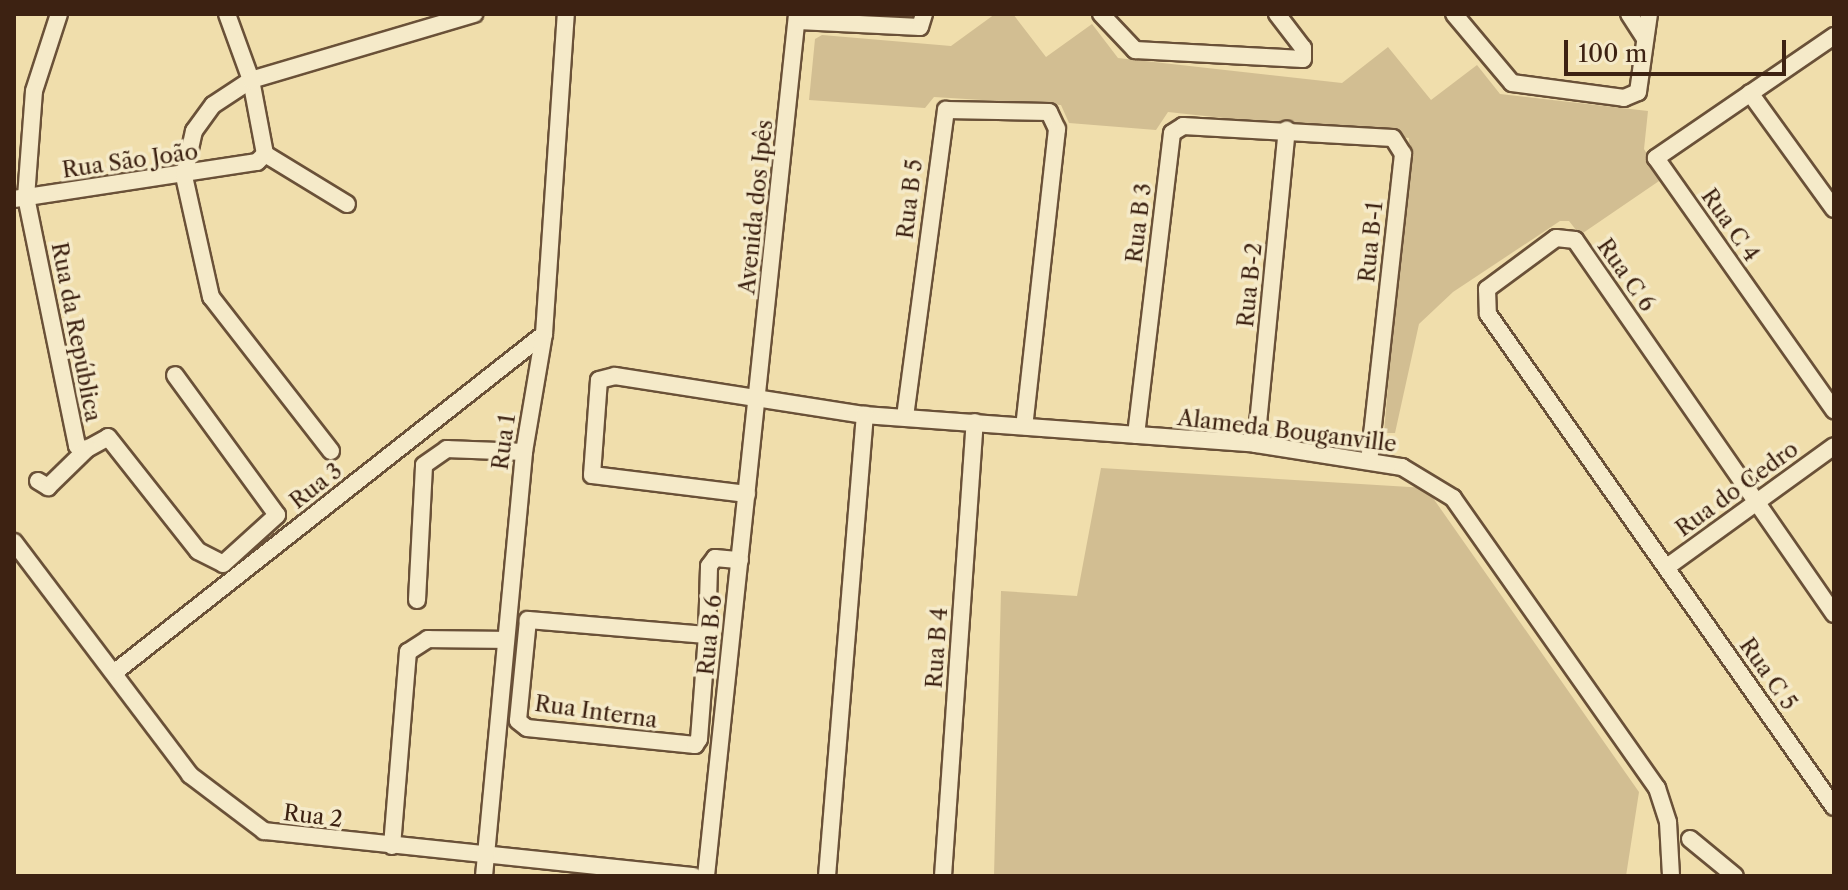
<!DOCTYPE html>
<html>
<head>
<meta charset="utf-8">
<style>
	body { margin:0 }
	#map { position:relative; width:1848px; height:890px; overflow:hidden; background:#f0deac; font-family:"Libre Caslon Text",serif }
	div>[style] { position:absolute }
	.green>* { inset:0; background:#d2be92 }
	.roads { filter:drop-shadow(2px 0 #6a5138) drop-shadow(-2px 0 #6a5138) drop-shadow(0 2px #6a5138) drop-shadow(0 -2px #6a5138) }
	.minor>* { height:16px; margin:-8px; padding:0 8px; transform-origin:8px; border-radius:8px; background:#f5eac9 }
	span { translate:-50% -50%; white-space:nowrap; text-align:center; line-height:1.15; -webkit-text-stroke:7px #f5eac9; paint-order:stroke }
	.street-label { font-size:22px; color:#3d2212 }
	.frame { position:absolute; inset:0; border:16px solid #3d2212; pointer-events:none }
	.scale { position:absolute; left:1564px; top:40px; width:222px; height:36px; box-sizing:border-box; border:4px solid #3d2212; border-top:0; padding-left:10px; font-size:24px; line-height:28px; white-space:nowrap; color:#3d2212; -webkit-text-stroke:6px #f5eac9; paint-order:stroke }
</style>
</head>
<body>
<div id="map">
	<div class="green">
		<i style="clip-path:polygon(995px 14px,1013px 14px,1046px 57px,1092px 24px,1118px 58px,1342px 83px,1388px 47px,1431px 100px,1477px 65px,1500px 94px,1648px 111px,1644px 149px,1662px 179px,1580px 235px,1569px 221px,1560px 221px,1453px 292px,1419px 324px,1395px 433px,1384px 433px,1409px 138px,1168px 112px,1156px 130px,1069px 123px,1061px 105px,934px 97px,925px 108px,809px 100px,815px 39px,822px 35px,951px 46px)"></i>
		<i style="clip-path:polygon(1101px 468px,1426px 488px,1639px 792px,1626px 876px,994px 876px,1001px 591px,1077px 596px)"></i>
	</div>
	<div class="roads">
		<div class="minor">
			<i style="left:59px;top:14px;width:81px;rotate:108deg"></i>
			<i style="left:34px;top:91px;width:106px;rotate:94.3deg"></i>
			<i style="left:26px;top:197px;width:254px;rotate:78.4deg"></i>
			<i style="left:77px;top:446px;width:9px;rotate:27deg"></i>
			<i style="left:85px;top:450px;width:26px;rotate:-29deg"></i>
			<i style="left:108px;top:437px;width:145px;rotate:51.7deg"></i>
			<i style="left:198px;top:551px;width:28px;rotate:27deg"></i>
			<i style="left:223px;top:564px;width:73px;rotate:-42.2deg"></i>
			<i style="left:277px;top:515px;width:173px;rotate:-126.1deg"></i>
			<i style="left:1101px;top:14px;width:50px;rotate:46.6deg"></i>
			<i style="left:1135px;top:50px;width:168px;rotate:3.1deg"></i>
			<i style="left:1303px;top:59px;width:11px;rotate:-90deg"></i>
			<i style="left:1303px;top:48px;width:43px;rotate:-127.4deg"></i>
			<i style="left:1454px;top:14px;width:90px;rotate:50deg"></i>
			<i style="left:1512px;top:83px;width:113px;rotate:7.6deg"></i>
			<i style="left:1624px;top:98px;width:15px;rotate:-23deg"></i>
			<i style="left:1638px;top:92px;width:79px;rotate:-82deg"></i>
			<i style="left:1629px;top:14px;width:27px;rotate:57deg"></i>
			<i style="left:798px;top:21px;width:122px;rotate:2.8deg"></i>
			<i style="left:920px;top:27px;width:14px;rotate:-73deg"></i>
			<i style="left:1834px;top:36px;width:216px;rotate:145.6deg"></i>
			<i style="left:1656px;top:158px;width:309px;rotate:54.8deg"></i>
			<i style="left:1750px;top:93px;width:143px;rotate:54.1deg"></i>
			<i style="left:265px;top:154px;width:96px;rotate:31.4deg"></i>
			<i style="left:14px;top:199px;width:246px;rotate:-8.7deg"></i>
			<i style="left:257px;top:162px;width:11px;rotate:-45deg"></i>
			<i style="left:265px;top:154px;width:75px;rotate:-100.7deg"></i>
			<i style="left:251px;top:80px;width:70px;rotate:-110deg"></i>
			<i style="left:905px;top:417px;width:310px;rotate:-82.4deg"></i>
			<i style="left:946px;top:110px;width:103px;rotate:1.1deg"></i>
			<i style="left:1049px;top:112px;width:19px;rotate:65deg"></i>
			<i style="left:1057px;top:129px;width:299px;rotate:96.3deg"></i>
			<i style="left:1136px;top:435px;width:304px;rotate:-83.2deg"></i>
			<i style="left:1172px;top:133px;width:13px;rotate:-32deg"></i>
			<i style="left:1183px;top:126px;width:210px;rotate:3.3deg"></i>
			<i style="left:1393px;top:138px;width:19px;rotate:58deg"></i>
			<i style="left:1403px;top:154px;width:308px;rotate:96.3deg"></i>
			<i style="left:1256px;top:444px;width:316px;rotate:-84.4deg"></i>
			<i style="left:331px;top:451px;width:195px;rotate:-127.9deg"></i>
			<i style="left:211px;top:297px;width:124px;rotate:-102.6deg"></i>
			<i style="left:184px;top:176px;width:46px;rotate:-77.5deg"></i>
			<i style="left:194px;top:131px;width:32px;rotate:-54deg"></i>
			<i style="left:213px;top:105px;width:45px;rotate:-33.3deg"></i>
			<i style="left:251px;top:80px;width:233px;rotate:-16.5deg"></i>
			<i style="left:38px;top:481px;width:12px;rotate:31deg"></i>
			<i style="left:48px;top:487px;width:56px;rotate:-44.3deg"></i>
			<i style="left:747px;top:494px;width:156px;rotate:-173deg"></i>
			<i style="left:592px;top:475px;width:95px;rotate:-85.8deg"></i>
			<i style="left:599px;top:380px;width:16px;rotate:-14deg"></i>
			<i style="left:615px;top:376px;width:253px;rotate:8.9deg"></i>
			<i style="left:865px;top:415px;width:392px;rotate:4.2deg"></i>
			<i style="left:1256px;top:444px;width:148px;rotate:9deg"></i>
			<i style="left:1402px;top:467px;width:60px;rotate:31.3deg"></i>
			<i style="left:1453px;top:498px;width:355px;rotate:54.9deg"></i>
			<i style="left:1657px;top:788px;width:36px;rotate:72deg"></i>
			<i style="left:1668px;top:822px;width:54px;rotate:86.8deg"></i>
			<i style="left:14px;top:542px;width:292px;rotate:52.9deg"></i>
			<i style="left:190px;top:775px;width:93px;rotate:37.1deg"></i>
			<i style="left:264px;top:831px;width:432px;rotate:6deg"></i>
			<i style="left:1667px;top:567px;width:206px;rotate:-35.9deg"></i>
			<i style="left:417px;top:600px;width:135px;rotate:-87deg"></i>
			<i style="left:424px;top:465px;width:28px;rotate:-35deg"></i>
			<i style="left:447px;top:449px;width:77px;rotate:2.2deg"></i>
			<i style="left:1834px;top:614px;width:455px;rotate:-124.7deg"></i>
			<i style="left:1575px;top:240px;width:19px;rotate:-174deg"></i>
			<i style="left:1556px;top:238px;width:86px;rotate:143.5deg"></i>
			<i style="left:1487px;top:289px;width:25px;rotate:88deg"></i>
			<i style="left:1488px;top:314px;width:602px;rotate:54.94deg"></i>
			<i style="left:707px;top:635px;width:180px;rotate:-175.2deg"></i>
			<i style="left:528px;top:620px;width:101px;rotate:95.7deg"></i>
			<i style="left:518px;top:721px;width:11px;rotate:38deg"></i>
			<i style="left:527px;top:728px;width:169px;rotate:5.8deg"></i>
			<i style="left:695px;top:745px;width:7px;rotate:-56deg"></i>
			<i style="left:699px;top:739px;width:104px;rotate:-85.6deg"></i>
			<i style="left:707px;top:635px;width:69px;rotate:-88.3deg"></i>
			<i style="left:709px;top:566px;width:10px;rotate:-53deg"></i>
			<i style="left:715px;top:558px;width:25px;rotate:5deg"></i>
			<i style="left:115px;top:672px;width:546px;rotate:-38.23deg"></i>
			<i style="left:1690px;top:839px;width:58px;rotate:39.4deg"></i>
			<i style="left:392px;top:846px;width:195px;rotate:-85.3deg"></i>
			<i style="left:408px;top:652px;width:24px;rotate:-33deg"></i>
			<i style="left:428px;top:639px;width:78px;rotate:0.7deg"></i>
			<i style="left:484px;top:876px;width:426px;rotate:-84.6deg"></i>
			<i style="left:524px;top:452px;width:120px;rotate:-80.4deg"></i>
			<i style="left:544px;top:334px;width:321px;rotate:-86.1deg"></i>
			<i style="left:706px;top:876px;width:867px;rotate:-83.97deg"></i>
			<i style="left:827px;top:876px;width:463px;rotate:-85.3deg"></i>
			<i style="left:943px;top:876px;width:455px;rotate:-86deg"></i>
		</div>
	</div>
	<div class="street-label">
		<span style="left:130px;top:161px;rotate:-8deg">Rua São João</span>
		<span style="left:910px;top:199px;rotate:-83deg">Rua B 5</span>
		<span style="left:756px;top:207px;rotate:-84deg">Avenida dos Ipês</span>
		<span style="left:1139px;top:223px;rotate:-83deg">Rua B 3</span>
		<span style="left:1730px;top:225px;rotate:55deg">Rua C 4</span>
		<span style="left:1371px;top:242px;rotate:-84deg">Rua B-1</span>
		<span style="left:1626px;top:275px;rotate:55deg">Rua C 6</span>
		<span style="left:1250px;top:285px;rotate:-84deg">Rua B-2</span>
		<span style="left:76px;top:332px;rotate:79deg">Rua da República</span>
		<span style="left:1287px;top:431px;rotate:7deg">Alameda Bouganville</span>
		<span style="left:504px;top:442px;rotate:-82deg">Rua 1</span>
		<span style="left:316px;top:486px;rotate:-38deg">Rua 3</span>
		<span style="left:1737px;top:489px;rotate:-36deg">Rua do Cedro</span>
		<span style="left:710px;top:635px;rotate:-84deg">Rua B 6</span>
		<span style="left:937px;top:648px;rotate:-86deg">Rua B 4</span>
		<span style="left:1768px;top:674px;rotate:55deg">Rua C 5</span>
		<span style="left:596px;top:712px;rotate:8deg">Rua Interna</span>
		<span style="left:313px;top:816px;rotate:7deg">Rua 2</span>
	</div>
	<div class="frame"></div>
	<div class="scale">100 m</div>
</div>
</body>
</html>
